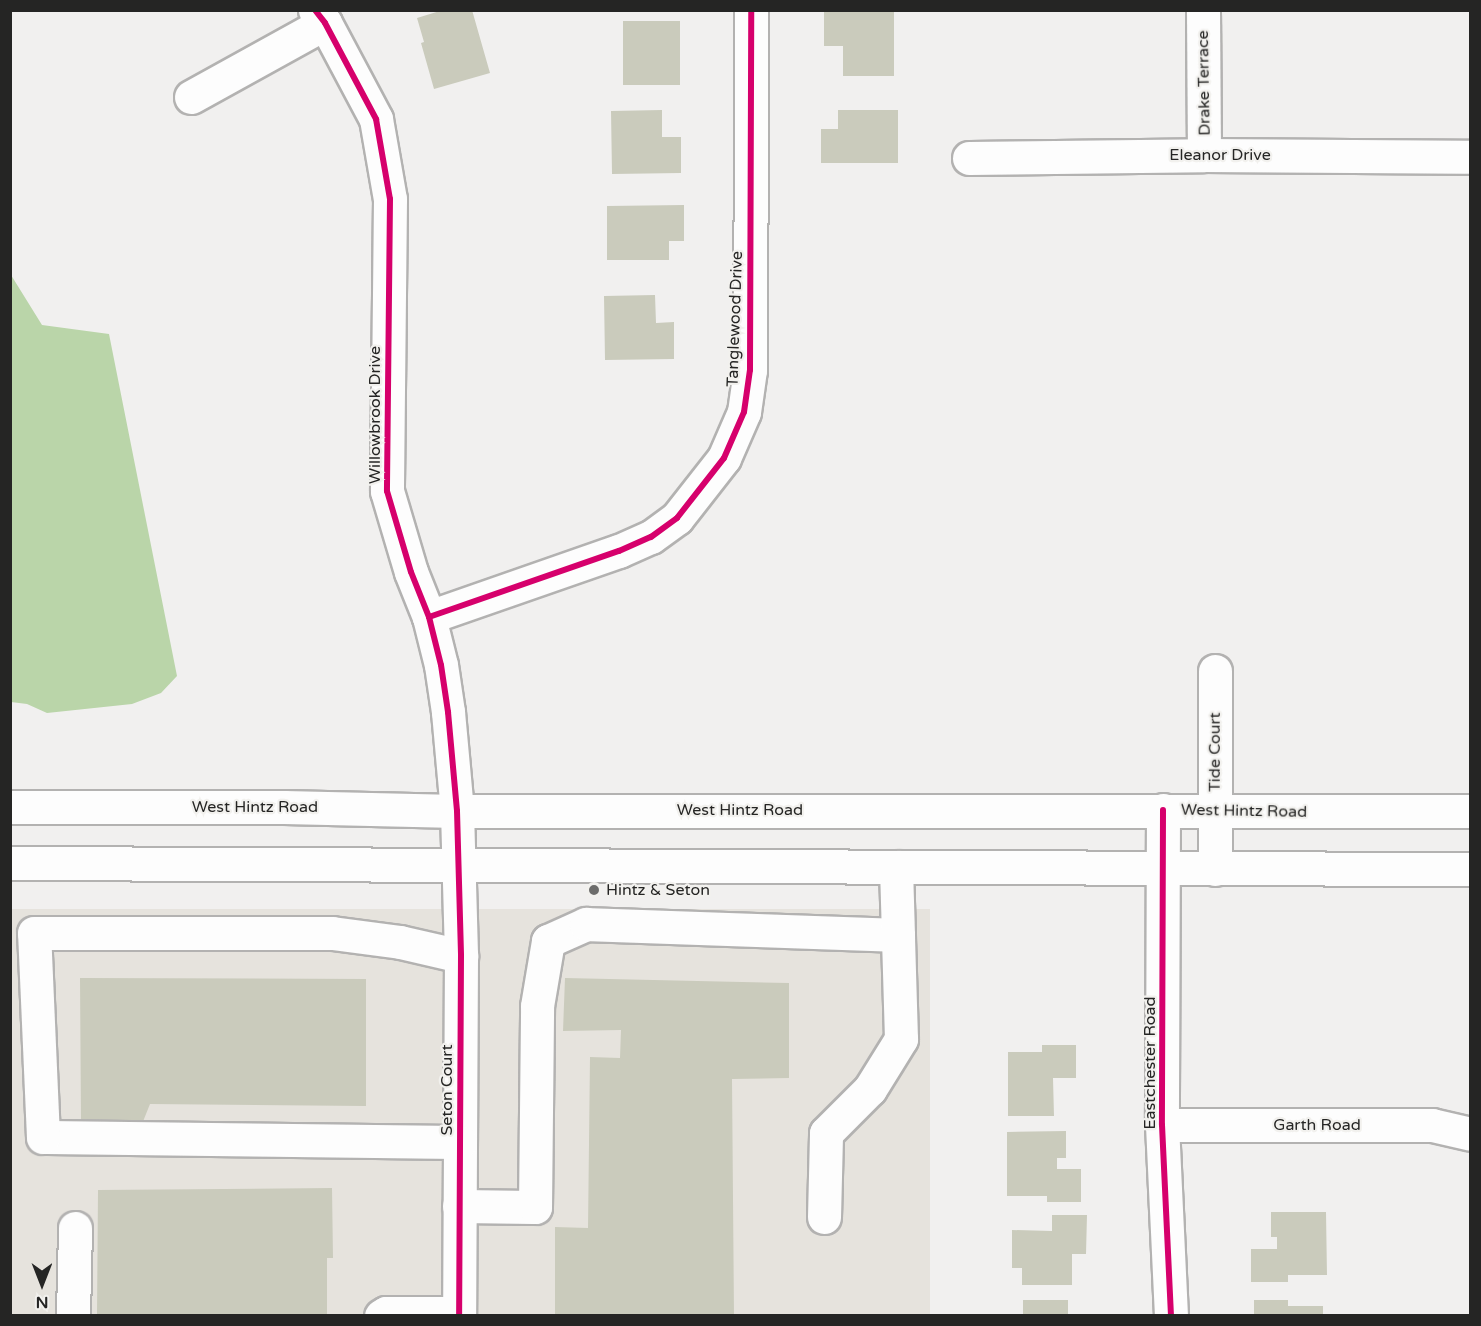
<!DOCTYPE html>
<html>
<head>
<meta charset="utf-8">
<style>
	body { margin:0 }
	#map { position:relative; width:1481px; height:1326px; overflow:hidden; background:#f1f0ef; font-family:"Varela Round",sans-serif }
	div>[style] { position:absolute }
	.built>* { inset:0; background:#e6e3dd; transform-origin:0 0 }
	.water>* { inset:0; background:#bad5a9 }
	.building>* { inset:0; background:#cacbbc; transform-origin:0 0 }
	.roads { filter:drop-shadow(2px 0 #b3b2b1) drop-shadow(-2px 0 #b3b2b1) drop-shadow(0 2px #b3b2b1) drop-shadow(0 -2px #b3b2b1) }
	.minor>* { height:33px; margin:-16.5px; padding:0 16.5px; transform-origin:16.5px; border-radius:16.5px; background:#fdfdfd }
	.major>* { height:33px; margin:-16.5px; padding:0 16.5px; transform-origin:16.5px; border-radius:16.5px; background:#fdfdfd }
	.cycleway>* { height:6px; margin:-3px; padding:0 3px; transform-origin:3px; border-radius:3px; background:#d6006c }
	.dots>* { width:16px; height:16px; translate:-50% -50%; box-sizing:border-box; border:3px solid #f2f1ee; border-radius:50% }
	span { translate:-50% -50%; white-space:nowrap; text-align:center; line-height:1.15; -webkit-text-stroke:4.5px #f2f1ee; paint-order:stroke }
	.street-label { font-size:16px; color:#252524 }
	.poi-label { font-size:16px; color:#252524 }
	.left { translate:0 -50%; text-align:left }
	.frame { position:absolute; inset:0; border:12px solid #252524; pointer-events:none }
	.north { position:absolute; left:12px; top:1254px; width:60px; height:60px; -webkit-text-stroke:4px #f2f1ee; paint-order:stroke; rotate:180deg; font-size:16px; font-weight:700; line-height:24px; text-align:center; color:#252524 }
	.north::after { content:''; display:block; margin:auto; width:21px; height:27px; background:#252524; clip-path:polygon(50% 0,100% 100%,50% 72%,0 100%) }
</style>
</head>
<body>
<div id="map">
	<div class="built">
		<i style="left:11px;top:909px;width:919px;height:407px"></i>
	</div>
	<div class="water">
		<i style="clip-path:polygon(11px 275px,42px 325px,109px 334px,177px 676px,161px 693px,132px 704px,47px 713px,27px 704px,11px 702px)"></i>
	</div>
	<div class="building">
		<i style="clip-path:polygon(443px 10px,472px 10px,490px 73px,434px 89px,421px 43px,424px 42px,417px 18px)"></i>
		<i style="clip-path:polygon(824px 11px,894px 12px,894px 76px,843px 76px,843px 46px,824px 46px)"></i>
		<i style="left:623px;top:21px;width:57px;height:64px"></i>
		<i style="clip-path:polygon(662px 110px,662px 137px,681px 137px,681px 173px,612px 174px,611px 111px)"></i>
		<i style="clip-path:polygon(838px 110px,898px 110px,898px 163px,821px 163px,821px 129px,838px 129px)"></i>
		<i style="clip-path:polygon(684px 205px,684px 241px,669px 241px,669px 260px,607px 260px,607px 206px)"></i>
		<i style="clip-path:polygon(655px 295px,656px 323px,674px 322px,674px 359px,605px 360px,604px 296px)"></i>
		<i style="clip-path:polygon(80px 978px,366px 979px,366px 1106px,150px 1104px,142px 1124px,81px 1123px)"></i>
		<i style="clip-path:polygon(565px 978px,789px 983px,789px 1078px,732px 1079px,734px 1316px,555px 1316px,555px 1227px,588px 1228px,590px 1057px,620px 1058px,621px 1030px,563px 1031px)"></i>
		<i style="clip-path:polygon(1042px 1045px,1076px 1045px,1076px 1078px,1053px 1078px,1054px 1116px,1008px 1116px,1008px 1052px,1042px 1052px)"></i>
		<i style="clip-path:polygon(1066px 1131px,1066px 1158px,1057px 1158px,1057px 1169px,1081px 1169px,1081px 1202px,1047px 1202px,1047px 1196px,1007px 1196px,1007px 1132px)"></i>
		<i style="clip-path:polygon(332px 1188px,333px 1258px,327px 1258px,327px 1316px,97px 1316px,98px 1190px)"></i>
		<i style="clip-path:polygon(1271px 1212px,1326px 1212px,1327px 1275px,1288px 1275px,1288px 1282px,1251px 1282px,1251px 1249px,1277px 1249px,1277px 1237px,1271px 1237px)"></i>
		<i style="clip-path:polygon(1052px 1215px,1087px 1215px,1086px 1254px,1072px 1254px,1072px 1285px,1022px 1285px,1022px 1268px,1012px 1268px,1012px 1230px,1052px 1231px)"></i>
		<i style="left:1068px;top:1300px;width:16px;height:45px;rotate:90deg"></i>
		<i style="clip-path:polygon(1254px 1300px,1288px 1300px,1288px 1306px,1323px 1306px,1323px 1316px,1254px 1316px)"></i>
	</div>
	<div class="roads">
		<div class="minor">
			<i style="left:315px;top:10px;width:16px;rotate:52deg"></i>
			<i style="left:325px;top:23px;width:109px;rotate:62deg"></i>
			<i style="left:376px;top:119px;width:81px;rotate:80.1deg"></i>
			<i style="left:390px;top:199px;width:292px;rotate:90.6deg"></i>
			<i style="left:387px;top:491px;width:84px;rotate:73.5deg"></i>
			<i style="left:411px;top:572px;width:48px;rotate:68.2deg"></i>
			<i style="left:429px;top:617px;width:49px;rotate:76deg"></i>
			<i style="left:441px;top:665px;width:48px;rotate:81.5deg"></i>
			<i style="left:448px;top:712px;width:99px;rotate:84.8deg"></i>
			<i style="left:457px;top:811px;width:145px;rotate:88.4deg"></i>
			<i style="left:461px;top:956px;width:360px;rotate:90.3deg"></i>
			<i style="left:1203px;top:10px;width:145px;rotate:89.6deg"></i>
			<i style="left:191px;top:97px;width:153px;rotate:-28.9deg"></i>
			<i style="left:969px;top:158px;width:235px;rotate:-0.7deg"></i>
			<i style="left:1204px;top:155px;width:266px;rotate:0.4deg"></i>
			<i style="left:429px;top:617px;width:201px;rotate:-19.2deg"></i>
			<i style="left:619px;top:551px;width:35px;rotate:-24deg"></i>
			<i style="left:651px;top:537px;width:32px;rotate:-36deg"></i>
			<i style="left:677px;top:518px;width:76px;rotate:-51.9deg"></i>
			<i style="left:724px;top:458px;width:50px;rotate:-66.5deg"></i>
			<i style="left:744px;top:412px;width:42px;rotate:-81.9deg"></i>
			<i style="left:750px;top:370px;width:360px;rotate:-89.8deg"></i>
			<i style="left:1215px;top:671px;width:198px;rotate:90deg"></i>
			<i style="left:1163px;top:810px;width:315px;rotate:90.2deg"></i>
			<i style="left:1162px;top:1125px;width:191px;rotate:87.3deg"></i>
			<i style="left:1162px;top:1125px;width:270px"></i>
			<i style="left:1432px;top:1125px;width:39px;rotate:13deg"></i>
			<i style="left:460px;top:1142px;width:417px;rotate:-179.3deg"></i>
			<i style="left:43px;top:1137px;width:204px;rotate:-92.5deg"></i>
			<i style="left:34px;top:933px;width:298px"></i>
			<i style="left:332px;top:933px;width:69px;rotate:7.5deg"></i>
			<i style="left:400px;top:942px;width:63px;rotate:12.9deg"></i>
			<i style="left:459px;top:1206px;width:76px;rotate:0.8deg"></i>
			<i style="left:535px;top:1207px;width:201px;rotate:-89.4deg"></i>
			<i style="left:537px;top:1006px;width:66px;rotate:-80.4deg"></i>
			<i style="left:548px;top:941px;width:42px;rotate:-24.1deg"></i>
			<i style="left:586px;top:924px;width:312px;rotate:2deg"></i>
			<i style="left:898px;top:935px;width:68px;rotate:-91.7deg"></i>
			<i style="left:824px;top:1217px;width:84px;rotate:-88.6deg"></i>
			<i style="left:826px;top:1133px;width:62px;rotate:-45deg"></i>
			<i style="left:870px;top:1089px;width:59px;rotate:-58.2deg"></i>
			<i style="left:901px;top:1039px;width:104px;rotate:-91.7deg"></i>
			<i style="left:73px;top:1316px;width:88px;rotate:-88.7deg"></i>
			<i style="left:381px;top:1316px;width:6px;rotate:-31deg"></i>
			<i style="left:386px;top:1313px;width:73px"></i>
		</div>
		<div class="major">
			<i style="left:10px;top:807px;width:274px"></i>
			<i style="left:284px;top:807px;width:173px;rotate:1.3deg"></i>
			<i style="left:457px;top:811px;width:1013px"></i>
			<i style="left:10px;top:863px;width:1460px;rotate:0.24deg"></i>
		</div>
	</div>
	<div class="cycleway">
		<i style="left:315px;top:10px;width:16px;rotate:52deg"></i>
		<i style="left:325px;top:23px;width:109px;rotate:62deg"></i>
		<i style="left:376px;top:119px;width:81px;rotate:80.1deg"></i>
		<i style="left:390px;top:199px;width:292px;rotate:90.6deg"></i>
		<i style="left:387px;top:491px;width:84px;rotate:73.5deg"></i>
		<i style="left:411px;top:572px;width:48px;rotate:68.2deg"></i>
		<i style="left:429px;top:617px;width:49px;rotate:76deg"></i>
		<i style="left:441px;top:665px;width:48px;rotate:81.5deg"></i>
		<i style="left:448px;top:712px;width:99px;rotate:84.8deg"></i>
		<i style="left:457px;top:811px;width:145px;rotate:88.4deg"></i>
		<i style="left:461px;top:956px;width:360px;rotate:90.3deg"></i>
		<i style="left:429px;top:617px;width:201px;rotate:-19.2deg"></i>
		<i style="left:619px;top:551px;width:35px;rotate:-24deg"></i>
		<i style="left:651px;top:537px;width:32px;rotate:-36deg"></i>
		<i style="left:677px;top:518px;width:76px;rotate:-51.9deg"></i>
		<i style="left:724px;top:458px;width:50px;rotate:-66.5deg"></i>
		<i style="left:744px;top:412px;width:42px;rotate:-81.9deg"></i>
		<i style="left:750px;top:370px;width:360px;rotate:-89.8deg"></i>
		<i style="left:1163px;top:810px;width:315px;rotate:90.2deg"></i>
		<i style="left:1162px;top:1125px;width:191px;rotate:87.3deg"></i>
	</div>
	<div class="dots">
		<i style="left:594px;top:890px;background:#6c6c6b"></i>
	</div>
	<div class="street-label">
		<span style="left:1204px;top:83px;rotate:-91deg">Drake Terrace</span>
		<span style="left:1220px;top:155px">Eleanor Drive</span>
		<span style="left:735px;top:319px;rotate:-88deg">Tanglewood Drive</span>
		<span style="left:375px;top:415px;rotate:-90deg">Willowbrook Drive</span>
		<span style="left:1215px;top:752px;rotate:-90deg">Tide Court</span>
		<span style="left:255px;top:807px">West Hintz Road</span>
		<span style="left:740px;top:810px">West Hintz Road</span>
		<span style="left:1244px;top:811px;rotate:1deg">West Hintz Road</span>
		<span style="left:1150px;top:1063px;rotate:-90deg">Eastchester Road</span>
		<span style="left:447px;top:1090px;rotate:-90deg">Seton Court</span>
		<span style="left:1317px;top:1125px">Garth Road</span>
	</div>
	<div class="poi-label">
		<span class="left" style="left:606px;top:890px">Hintz &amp; Seton</span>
	</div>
	<div class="frame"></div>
	<div class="north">N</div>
</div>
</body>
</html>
